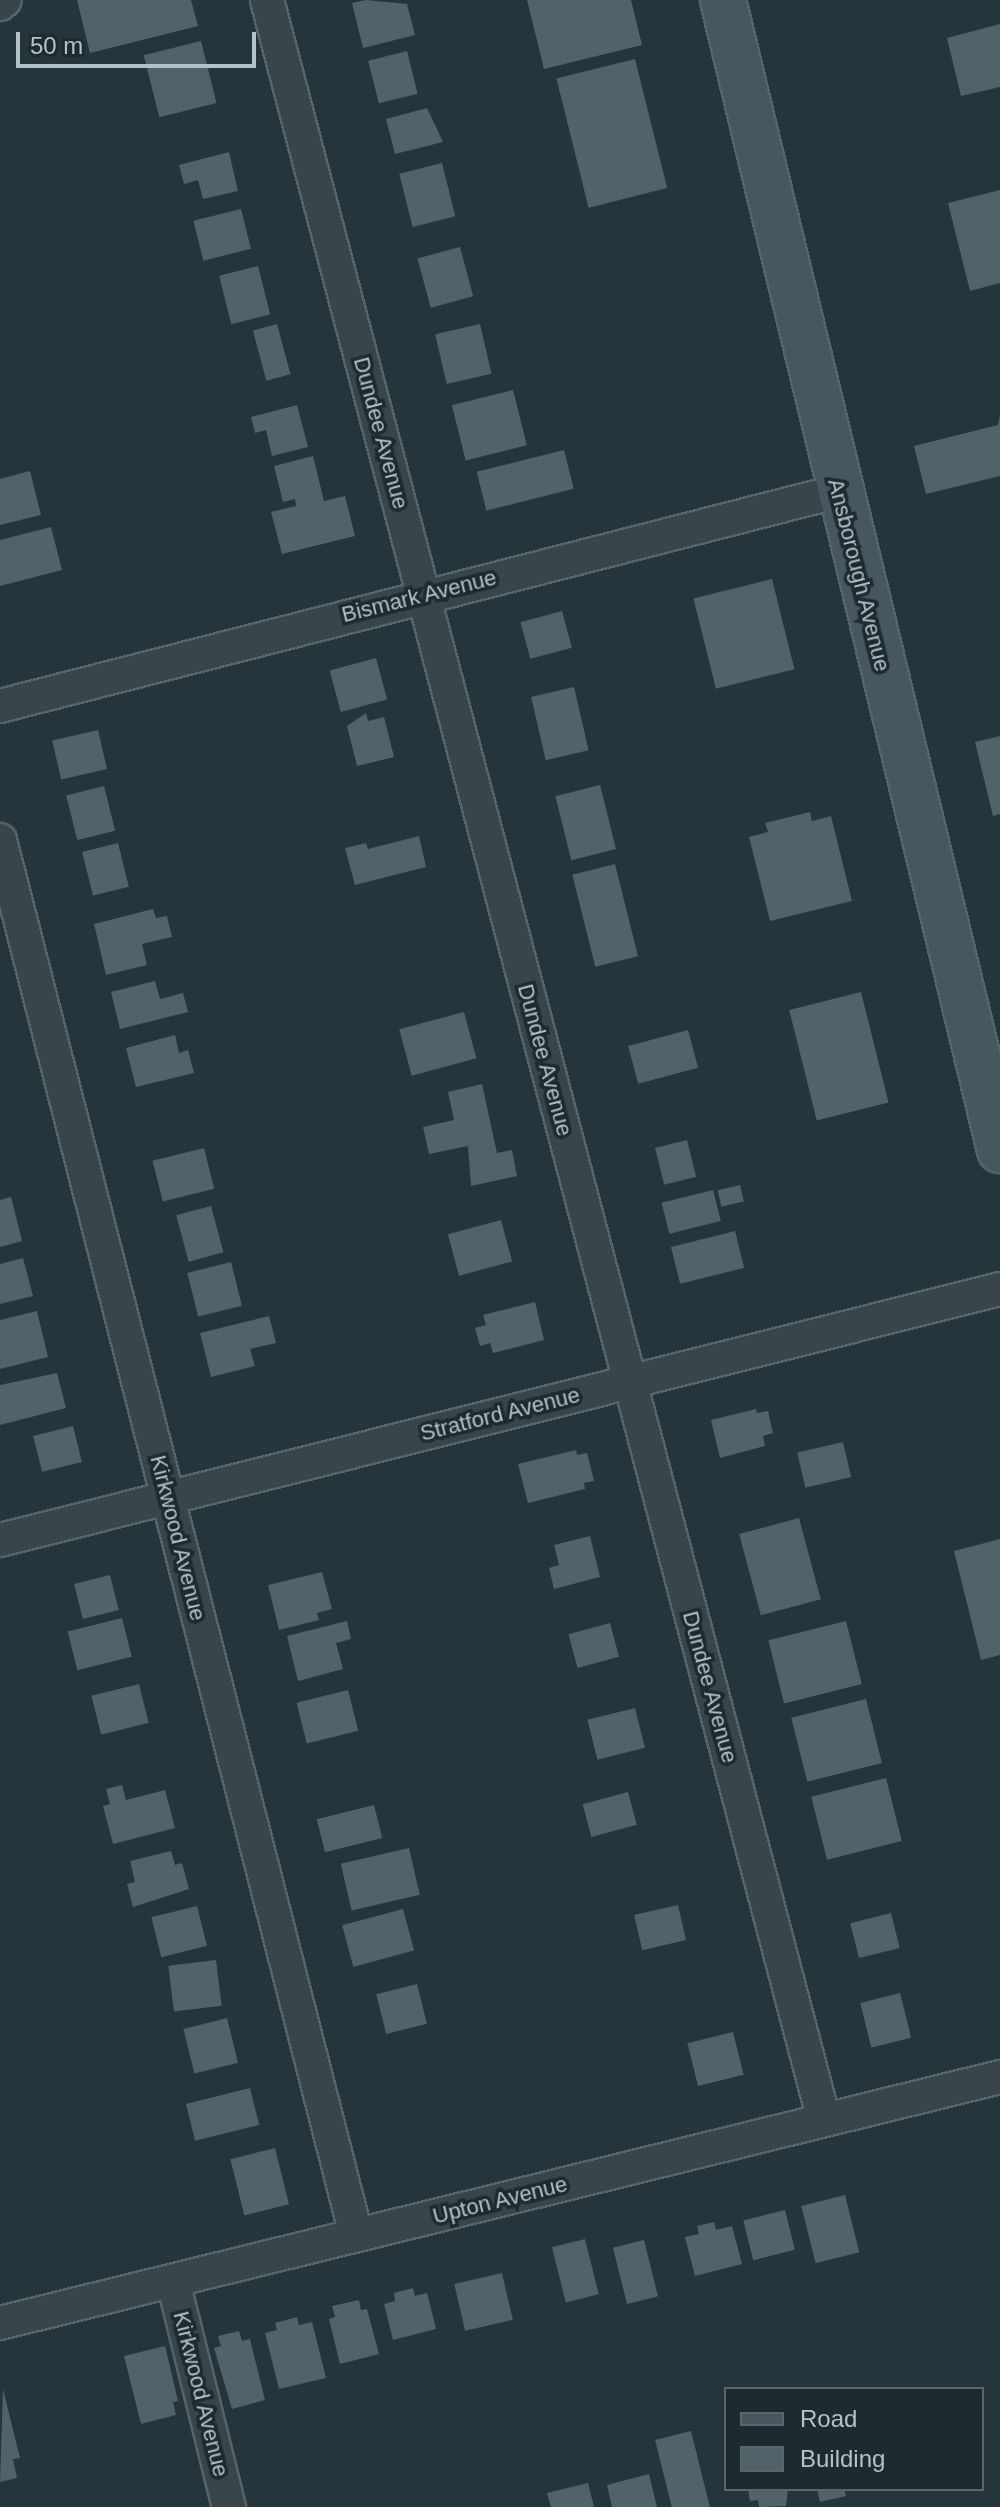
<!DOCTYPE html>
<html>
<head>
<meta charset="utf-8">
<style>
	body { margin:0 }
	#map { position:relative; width:1000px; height:2507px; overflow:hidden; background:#25353c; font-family:Arial,sans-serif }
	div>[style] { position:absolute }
	.building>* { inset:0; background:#506369; transform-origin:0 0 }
	.roads { filter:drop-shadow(2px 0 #56646a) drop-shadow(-2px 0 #56646a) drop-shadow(0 2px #56646a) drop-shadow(0 -2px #56646a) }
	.minor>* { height:32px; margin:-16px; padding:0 16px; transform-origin:16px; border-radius:16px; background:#38464c }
	.secondary>* { height:44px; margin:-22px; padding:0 22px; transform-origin:22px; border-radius:22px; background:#46575f }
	span { translate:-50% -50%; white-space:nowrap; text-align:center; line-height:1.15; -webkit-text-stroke:7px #1d2b31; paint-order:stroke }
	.street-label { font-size:22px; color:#b4c1c7 }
	.legend { position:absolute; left:724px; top:2387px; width:260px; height:104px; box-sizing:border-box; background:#1d2b31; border:2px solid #59676d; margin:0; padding:10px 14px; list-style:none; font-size:24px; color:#b4c1c7 }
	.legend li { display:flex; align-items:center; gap:16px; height:40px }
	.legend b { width:40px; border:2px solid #59676d }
	.scale { position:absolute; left:16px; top:32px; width:240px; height:36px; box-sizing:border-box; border:4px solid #b4c1c7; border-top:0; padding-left:10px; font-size:24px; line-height:28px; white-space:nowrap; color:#b4c1c7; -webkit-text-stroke:6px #1d2b31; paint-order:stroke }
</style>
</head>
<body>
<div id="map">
	<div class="building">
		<i style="clip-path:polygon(77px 0,191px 0,198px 26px,90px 53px)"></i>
		<i style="clip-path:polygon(366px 0,407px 4px,415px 35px,363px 48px,352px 3px)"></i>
		<i style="clip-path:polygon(527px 0,631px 0,642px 45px,544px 69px)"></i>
		<i style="clip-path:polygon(1000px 24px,1000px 87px,961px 96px,947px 38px)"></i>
		<i style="left:201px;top:41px;width:64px;height:59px;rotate:76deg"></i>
		<i style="left:407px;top:51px;width:44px;height:40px;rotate:76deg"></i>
		<i style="left:635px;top:59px;width:133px;height:81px;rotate:76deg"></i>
		<i style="clip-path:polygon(427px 108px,443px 142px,395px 154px,386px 119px)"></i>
		<i style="clip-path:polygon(229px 152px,238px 191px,203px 199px,198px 180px,184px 184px,179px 165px)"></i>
		<i style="left:442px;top:163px;width:55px;height:44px;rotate:76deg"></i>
		<i style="clip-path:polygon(1000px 190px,1000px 283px,970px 291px,948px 203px)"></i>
		<i style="left:241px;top:209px;width:41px;height:49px;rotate:76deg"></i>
		<i style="left:460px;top:247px;width:51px;height:44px;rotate:75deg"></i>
		<i style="left:258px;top:266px;width:50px;height:40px;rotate:76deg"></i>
		<i style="left:277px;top:324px;width:52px;height:25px;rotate:75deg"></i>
		<i style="left:480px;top:324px;width:51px;height:46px;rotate:77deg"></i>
		<i style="left:513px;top:390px;width:57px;height:63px;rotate:76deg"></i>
		<i style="clip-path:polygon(297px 405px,308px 447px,272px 456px,266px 430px,255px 433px,251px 417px)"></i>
		<i style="clip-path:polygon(1000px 415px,1000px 476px,926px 494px,914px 446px,998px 425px)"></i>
		<i style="left:564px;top:450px;width:40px;height:90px;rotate:76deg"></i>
		<i style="clip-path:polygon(313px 456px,324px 501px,345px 496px,355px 536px,282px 554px,271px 512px,296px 506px,295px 499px,283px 502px,274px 466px)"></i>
		<i style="clip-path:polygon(30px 471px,41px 515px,0 525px,0 479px)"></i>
		<i style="clip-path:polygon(51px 527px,62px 570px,0 586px,0 540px)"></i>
		<i style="left:772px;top:579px;width:93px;height:81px;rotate:76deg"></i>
		<i style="left:562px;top:611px;width:38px;height:43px;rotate:75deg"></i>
		<i style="left:376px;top:658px;width:43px;height:48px;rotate:75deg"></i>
		<i style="left:574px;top:687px;width:65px;height:44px;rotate:77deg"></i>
		<i style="clip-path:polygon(366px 713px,368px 721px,384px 717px,394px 757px,357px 766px,347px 726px)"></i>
		<i style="left:98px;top:730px;width:40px;height:47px;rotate:77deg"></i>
		<i style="clip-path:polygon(1000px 736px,1000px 814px,993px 816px,975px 742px)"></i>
		<i style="left:600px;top:785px;width:66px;height:46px;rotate:76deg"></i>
		<i style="left:104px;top:786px;width:46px;height:39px;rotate:76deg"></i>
		<i style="clip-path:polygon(810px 812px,812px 821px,831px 816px,852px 901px,770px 921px,749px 837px,768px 832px,765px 823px)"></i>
		<i style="clip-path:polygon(419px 836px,426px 867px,355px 885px,345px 848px,366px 843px,368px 849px)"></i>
		<i style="left:118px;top:843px;width:45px;height:37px;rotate:76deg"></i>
		<i style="left:615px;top:864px;width:95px;height:44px;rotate:76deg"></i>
		<i style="clip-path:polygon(153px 909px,156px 918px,167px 916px,172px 937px,142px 944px,147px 965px,106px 975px,94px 924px)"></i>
		<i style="clip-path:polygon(155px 981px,160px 999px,183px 993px,188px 1012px,120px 1029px,111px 992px)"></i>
		<i style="left:861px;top:992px;width:114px;height:74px;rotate:76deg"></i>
		<i style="left:464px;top:1012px;width:48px;height:67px;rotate:75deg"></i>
		<i style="left:688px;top:1030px;width:39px;height:62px;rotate:75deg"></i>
		<i style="clip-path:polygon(175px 1035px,179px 1053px,188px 1050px,194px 1073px,136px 1087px,126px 1048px)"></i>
		<i style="clip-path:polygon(482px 1084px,497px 1153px,512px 1150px,517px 1176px,471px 1186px,468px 1146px,429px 1154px,423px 1127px,454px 1120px,448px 1092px)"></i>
		<i style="left:687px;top:1140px;width:38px;height:33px;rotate:76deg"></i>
		<i style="left:204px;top:1148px;width:42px;height:53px;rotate:76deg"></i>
		<i style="left:740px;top:1185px;width:17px;height:23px;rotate:77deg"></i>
		<i style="left:713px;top:1190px;width:32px;height:53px;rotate:76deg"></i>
		<i style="clip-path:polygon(11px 1197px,22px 1241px,0 1247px,0 1200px)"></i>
		<i style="left:211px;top:1206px;width:48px;height:36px;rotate:75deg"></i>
		<i style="left:501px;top:1220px;width:43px;height:55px;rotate:75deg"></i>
		<i style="left:735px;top:1231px;width:38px;height:66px;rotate:76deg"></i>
		<i style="clip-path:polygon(23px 1258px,33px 1296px,0 1304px,0 1264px)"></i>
		<i style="left:231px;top:1262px;width:45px;height:45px;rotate:76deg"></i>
		<i style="clip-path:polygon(535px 1302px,544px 1340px,493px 1353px,490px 1343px,480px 1346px,475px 1328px,486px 1325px,483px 1315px)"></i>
		<i style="clip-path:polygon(37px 1311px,48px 1357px,0 1369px,0 1320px)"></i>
		<i style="clip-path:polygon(269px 1316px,276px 1343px,250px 1349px,255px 1366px,211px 1377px,200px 1333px)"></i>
		<i style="clip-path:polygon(57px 1373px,66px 1408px,0 1425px,0 1385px)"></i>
		<i style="clip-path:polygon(756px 1409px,757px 1413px,768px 1411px,773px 1433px,763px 1436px,765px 1446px,720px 1458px,711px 1420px)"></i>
		<i style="left:73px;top:1426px;width:37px;height:41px;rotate:76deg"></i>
		<i style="left:843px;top:1442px;width:36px;height:47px;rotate:77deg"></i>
		<i style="clip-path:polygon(576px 1450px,577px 1455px,587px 1453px,594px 1481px,584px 1483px,585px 1489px,528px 1503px,518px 1464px)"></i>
		<i style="left:799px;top:1518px;width:84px;height:62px;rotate:75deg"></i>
		<i style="clip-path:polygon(590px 1536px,600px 1577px,554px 1589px,549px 1568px,559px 1565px,554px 1545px)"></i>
		<i style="clip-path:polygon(1000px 1539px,1000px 1655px,981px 1660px,954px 1551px)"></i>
		<i style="clip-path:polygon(322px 1572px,332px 1609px,317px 1613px,319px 1620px,279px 1630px,268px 1585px)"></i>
		<i style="left:110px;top:1575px;width:36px;height:37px;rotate:76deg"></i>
		<i style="left:122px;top:1618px;width:40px;height:56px;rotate:76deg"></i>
		<i style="clip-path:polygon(347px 1621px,351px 1639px,336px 1643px,343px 1669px,298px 1681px,287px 1636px)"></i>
		<i style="left:846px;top:1621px;width:65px;height:80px;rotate:76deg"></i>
		<i style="left:610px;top:1623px;width:35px;height:43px;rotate:75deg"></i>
		<i style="left:139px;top:1684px;width:40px;height:49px;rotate:76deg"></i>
		<i style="left:348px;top:1690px;width:42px;height:53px;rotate:76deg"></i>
		<i style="left:866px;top:1699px;width:66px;height:77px;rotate:76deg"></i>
		<i style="left:635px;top:1708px;width:41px;height:49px;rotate:76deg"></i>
		<i style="left:886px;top:1778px;width:65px;height:77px;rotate:76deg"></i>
		<i style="clip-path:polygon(122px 1785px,126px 1800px,165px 1790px,175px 1828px,113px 1844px,103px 1806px,110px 1804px,106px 1789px)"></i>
		<i style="left:628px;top:1792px;width:34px;height:47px;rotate:75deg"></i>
		<i style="left:374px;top:1805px;width:34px;height:59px;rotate:76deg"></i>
		<i style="left:409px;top:1848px;width:48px;height:70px;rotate:77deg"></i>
		<i style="clip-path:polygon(171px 1851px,175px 1865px,182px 1863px,189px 1889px,133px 1907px,127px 1884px,135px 1882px,130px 1861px)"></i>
		<i style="left:678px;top:1905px;width:36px;height:45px;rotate:77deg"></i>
		<i style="left:197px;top:1906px;width:41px;height:47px;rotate:76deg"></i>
		<i style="left:403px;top:1909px;width:43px;height:63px;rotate:75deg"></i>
		<i style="left:891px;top:1913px;width:36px;height:42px;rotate:76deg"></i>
		<i style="left:216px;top:1960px;width:46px;height:48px;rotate:83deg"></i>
		<i style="left:417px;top:1984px;width:41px;height:42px;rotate:76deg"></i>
		<i style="left:900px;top:1993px;width:46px;height:41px;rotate:76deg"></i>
		<i style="left:227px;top:2018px;width:46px;height:45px;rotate:76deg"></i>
		<i style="left:733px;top:2032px;width:44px;height:47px;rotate:76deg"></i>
		<i style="left:250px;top:2088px;width:38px;height:66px;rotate:76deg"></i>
		<i style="left:275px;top:2148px;width:58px;height:46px;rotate:76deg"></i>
		<i style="left:845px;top:2195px;width:59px;height:45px;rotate:76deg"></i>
		<i style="left:785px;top:2210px;width:41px;height:43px;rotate:76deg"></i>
		<i style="clip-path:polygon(714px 2222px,716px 2230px,732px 2226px,742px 2264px,695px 2276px,685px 2237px,699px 2234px,697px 2226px)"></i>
		<i style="left:585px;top:2239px;width:57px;height:34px;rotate:76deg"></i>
		<i style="left:644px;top:2240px;width:58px;height:32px;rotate:76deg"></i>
		<i style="left:502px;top:2273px;width:48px;height:49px;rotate:77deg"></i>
		<i style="clip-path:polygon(413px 2288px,415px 2296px,427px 2293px,436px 2329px,393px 2340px,384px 2304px,395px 2301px,394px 2293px)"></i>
		<i style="clip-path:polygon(359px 2300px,361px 2310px,367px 2309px,379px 2354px,340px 2364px,329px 2319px,335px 2317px,332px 2306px)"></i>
		<i style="clip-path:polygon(297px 2317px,299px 2325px,312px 2322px,326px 2378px,279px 2389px,265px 2333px,277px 2330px,275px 2323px)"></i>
		<i style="clip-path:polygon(239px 2331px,242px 2341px,250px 2339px,265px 2400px,232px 2409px,214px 2348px,221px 2346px,218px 2336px)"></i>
		<i style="clip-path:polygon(165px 2346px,178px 2401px,173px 2402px,176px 2415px,141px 2424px,124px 2356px)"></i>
		<i style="clip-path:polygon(3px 2389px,20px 2458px,13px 2459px,17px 2478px,0 2482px)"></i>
		<i style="left:691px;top:2431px;width:78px;height:37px;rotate:76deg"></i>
		<i style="clip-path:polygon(649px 2474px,657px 2507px,612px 2507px,607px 2485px)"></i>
		<i style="clip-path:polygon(588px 2483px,594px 2507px,551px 2507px,547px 2493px)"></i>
		<i style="clip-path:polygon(748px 2489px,788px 2489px,786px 2506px,759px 2507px,758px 2500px,750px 2501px)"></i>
		<i style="clip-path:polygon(817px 2489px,844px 2489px,846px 2496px,820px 2502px)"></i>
	</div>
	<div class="roads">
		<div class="minor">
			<i style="left:267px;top:0;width:2192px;rotate:75.28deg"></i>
			<i style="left:0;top:4px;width:6px;rotate:-39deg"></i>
			<i style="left:0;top:706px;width:866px;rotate:-14.37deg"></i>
			<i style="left:0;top:840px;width:1440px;rotate:75.68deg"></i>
			<i style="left:0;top:1540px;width:1031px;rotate:-14.09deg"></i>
			<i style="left:173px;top:2281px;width:233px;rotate:76.1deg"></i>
			<i style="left:0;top:2323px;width:1030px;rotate:-13.82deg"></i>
		</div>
		<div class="secondary">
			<i style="left:723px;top:0;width:1183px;rotate:76.46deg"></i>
		</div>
	</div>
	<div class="street-label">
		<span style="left:381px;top:433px;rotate:75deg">Dundee Avenue</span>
		<span style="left:859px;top:575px;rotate:76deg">Ansborough Avenue</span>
		<span style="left:419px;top:596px;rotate:-14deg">Bismark Avenue</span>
		<span style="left:545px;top:1060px;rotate:75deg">Dundee Avenue</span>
		<span style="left:500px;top:1414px;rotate:-14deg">Stratford Avenue</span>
		<span style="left:178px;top:1538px;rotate:76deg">Kirkwood Avenue</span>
		<span style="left:710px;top:1687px;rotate:75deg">Dundee Avenue</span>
		<span style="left:500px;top:2200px;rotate:-14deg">Upton Avenue</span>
		<span style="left:201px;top:2394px;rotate:76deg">Kirkwood Avenue</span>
	</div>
	<ul class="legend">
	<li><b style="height:10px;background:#46575f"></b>Road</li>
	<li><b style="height:22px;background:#506369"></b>Building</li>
	</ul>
	<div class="scale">50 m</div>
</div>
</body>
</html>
